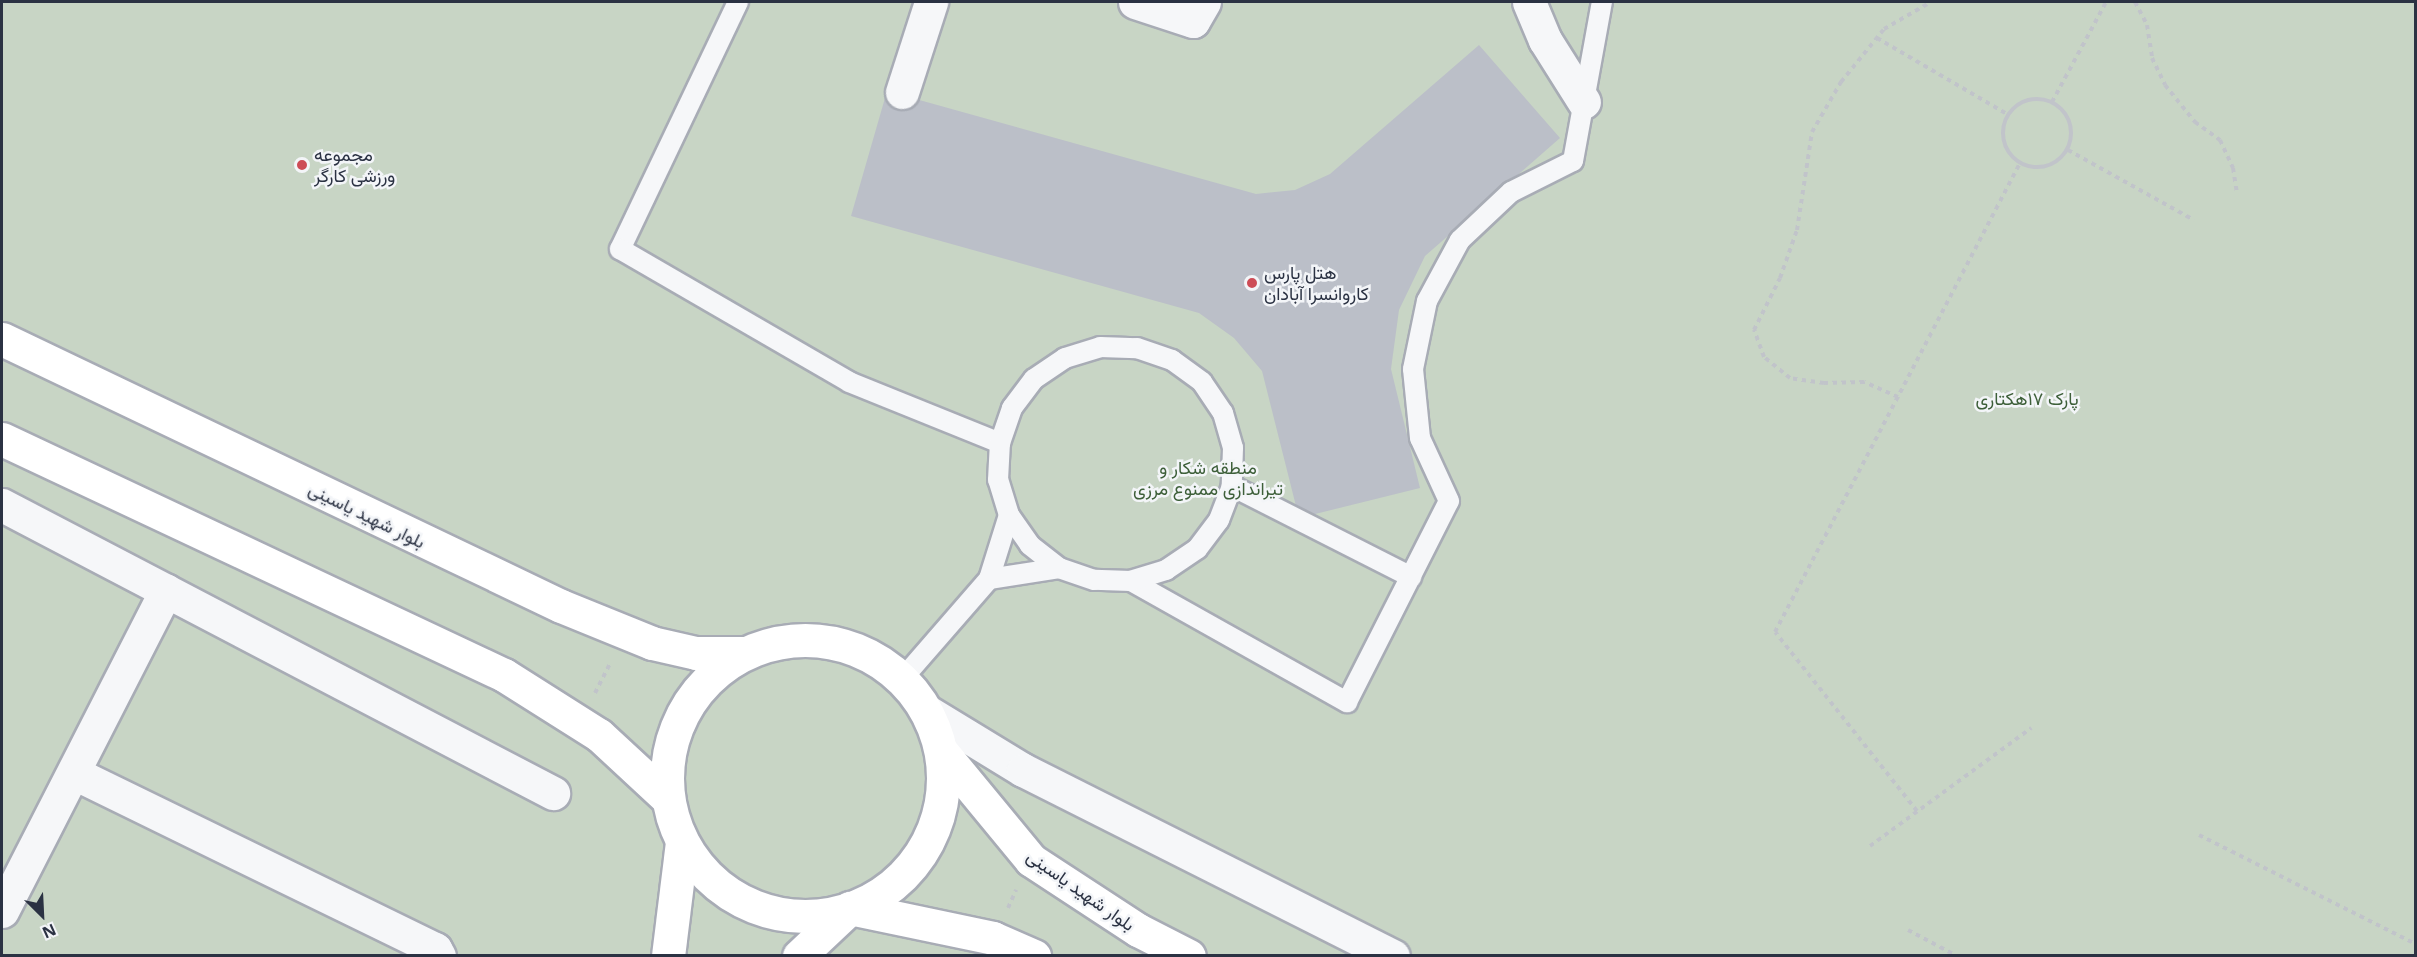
<!DOCTYPE html>
<html>
<head>
<meta charset="utf-8">
<style>
	body { margin:0 }
	#map { position:relative; width:2417px; height:957px; overflow:hidden; background:#e3e6eb; font-family:"Open Sans",Vazirmatn,sans-serif }
	div>[style] { position:absolute }
	.green>* { inset:0; background:#c8d5c5; transform-origin:0 0 }
	.building>* { inset:0; background:#bbbfc8 }
	.path>* { height:4px; margin-top:-2px; transform-origin:0; background:repeating-linear-gradient(90deg,#c1c4ca 0 4.5px,transparent 0 9px) }
	.path>.ring { margin:-2px; padding:0; box-sizing:content-box; background:none; border:4px solid #c1c4ca; border-radius:50% }
	.roads { filter:drop-shadow(2px 0 #a8acb5) drop-shadow(-2px 0 #a8acb5) drop-shadow(0 2px #a8acb5) drop-shadow(0 -2px #a8acb5) }
	.lane>* { height:20px; margin:-10px; padding:0 10px; transform-origin:10px; border-radius:10px; background:#f6f7f9 }
	.street>* { height:33px; margin:-16.5px; padding:0 16.5px; transform-origin:16.5px; border-radius:16.5px; background:#f6f7f9 }
	.secondary>* { height:33px; margin:-16.5px; padding:0 16.5px; transform-origin:16.5px; border-radius:16.5px; background:#fff }
	.primary>* { height:33px; margin:-16.5px; padding:0 16.5px; transform-origin:16.5px; border-radius:16.5px; background:#fff }
	.primary>.ring { margin:-16.5px; padding:0; box-sizing:content-box; background:none; border:33px solid #fff; border-radius:50% }
	.dots>* { width:16px; height:16px; translate:-50% -50%; box-sizing:border-box; border:3px solid #f3f5f8; border-radius:50% }
	span { translate:-50% -50%; white-space:nowrap; text-align:center; line-height:1.15; -webkit-text-stroke:5px #f3f5f8; paint-order:stroke }
	.poi-label { font-size:18px; color:#2b3243 }
	.left { translate:0 -50%; text-align:left }
	.park-label { font-size:18px; color:#3d5f39 }
	.street-label { font-size:18px; color:#2b3243 }
	.frame { position:absolute; inset:0; border:3px solid #2b3243; pointer-events:none }
	.north { position:absolute; left:12px; top:885px; width:60px; height:60px; -webkit-text-stroke:4px #f3f5f8; paint-order:stroke; rotate:156deg; font-size:16px; font-weight:700; line-height:24px; text-align:center; color:#2b3243 }
	.north::after { content:''; display:block; margin:auto; width:21px; height:27px; background:#2b3243; clip-path:polygon(50% 0,100% 100%,50% 72%,0 100%) }
</style>
</head>
<body>
<div id="map">
	<div class="green">
		<i style="left:2px;top:2px;width:2413px;height:954px"></i>
	</div>
	<div class="building">
		<i style="clip-path:polygon(1479px 45px,1560px 138px,1425px 256px,1399px 310px,1391px 369px,1420px 488px,1299px 518px,1262px 371px,1234px 338px,1199px 313px,851px 216px,887px 91px,1256px 194px,1295px 190px,1330px 174px)"></i>
	</div>
	<div class="path">
		<i style="left:2135px;top:2px;width:26px;rotate:62deg"></i>
		<i style="left:2147px;top:25px;width:33px;rotate:81deg"></i>
		<i style="left:2152px;top:58px;width:30px;rotate:64deg"></i>
		<i style="left:2165px;top:85px;width:48px;rotate:51deg"></i>
		<i style="left:2195px;top:122px;width:31px;rotate:36deg"></i>
		<i style="left:2220px;top:140px;width:31px;rotate:65deg"></i>
		<i style="left:2233px;top:168px;width:24px;rotate:81deg"></i>
		<i style="left:1877px;top:38px;width:151px;rotate:30.3deg"></i>
		<i class="ring" style="left:2003px;top:99px;width:64px;height:64px"></i>
		<i style="left:2052px;top:102px;width:114px;rotate:-61.6deg"></i>
		<i style="left:2068px;top:150px;width:144px;rotate:29.1deg"></i>
		<i style="left:1898px;top:397px;width:37px;rotate:-156deg"></i>
		<i style="left:1864px;top:382px;width:40px;rotate:178.6deg"></i>
		<i style="left:1824px;top:383px;width:34px;rotate:-172deg"></i>
		<i style="left:1790px;top:378px;width:33px;rotate:-141deg"></i>
		<i style="left:1764px;top:357px;width:29px;rotate:-110deg"></i>
		<i style="left:1754px;top:330px;width:58px;rotate:-63.4deg"></i>
		<i style="left:1780px;top:278px;width:51px;rotate:-70.5deg"></i>
		<i style="left:1797px;top:230px;width:99px;rotate:-81.3deg"></i>
		<i style="left:1812px;top:132px;width:58px;rotate:-59.9deg"></i>
		<i style="left:1841px;top:82px;width:68px;rotate:-50.9deg"></i>
		<i style="left:1884px;top:29px;width:54px;rotate:-29.9deg"></i>
		<i style="left:595px;top:693px;width:35px;rotate:-63deg"></i>
		<i style="left:1917px;top:811px;width:228px;rotate:-128.4deg"></i>
		<i style="left:1775px;top:632px;width:529px;rotate:-62.42deg"></i>
		<i style="left:2199px;top:835px;width:243px;rotate:26.7deg"></i>
		<i style="left:1870px;top:846px;width:200px;rotate:-36.2deg"></i>
		<i style="left:1008px;top:908px;width:20px;rotate:-66deg"></i>
		<i style="left:1908px;top:930px;width:55px;rotate:28deg"></i>
	</div>
	<div class="roads">
		<div class="lane">
			<i style="left:738px;top:2px;width:274px;rotate:115.5deg"></i>
			<i style="left:620px;top:249px;width:265px;rotate:30.1deg"></i>
			<i style="left:849px;top:382px;width:163px;rotate:22deg"></i>
			<i style="left:1232px;top:486px;width:201px;rotate:26.9deg"></i>
			<i style="left:989px;top:579px;width:71px;rotate:-8.9deg"></i>
			<i style="left:1131px;top:581px;width:248px;rotate:29.3deg"></i>
			<i style="left:1347px;top:702px;width:225px;rotate:-63.1deg"></i>
			<i style="left:1449px;top:501px;width:69px;rotate:-114.7deg"></i>
			<i style="left:1420px;top:438px;width:69px;rotate:-95.8deg"></i>
			<i style="left:1413px;top:369px;width:69px;rotate:-78.4deg"></i>
			<i style="left:1427px;top:301px;width:69px;rotate:-61.6deg"></i>
			<i style="left:1460px;top:240px;width:70px;rotate:-43.3deg"></i>
			<i style="left:1511px;top:192px;width:69px;rotate:-26.6deg"></i>
			<i style="left:1573px;top:161px;width:162px;rotate:-79.7deg"></i>
			<i style="left:903px;top:678px;width:131px;rotate:-49deg"></i>
			<i style="left:989px;top:579px;width:67px;rotate:-72.6deg"></i>
			<i style="left:1009px;top:515px;width:37px;rotate:-107deg"></i>
			<i style="left:998px;top:480px;width:37px;rotate:-87deg"></i>
			<i style="left:1000px;top:443px;width:37px;rotate:-71deg"></i>
			<i style="left:1012px;top:408px;width:36px;rotate:-53deg"></i>
			<i style="left:1034px;top:379px;width:37px;rotate:-34deg"></i>
			<i style="left:1065px;top:358px;width:37px;rotate:-17deg"></i>
			<i style="left:1100px;top:347px;width:37px;rotate:2deg"></i>
			<i style="left:1137px;top:348px;width:37px;rotate:19deg"></i>
			<i style="left:1172px;top:360px;width:37px;rotate:36deg"></i>
			<i style="left:1202px;top:382px;width:37px;rotate:56deg"></i>
			<i style="left:1223px;top:413px;width:36px;rotate:74deg"></i>
			<i style="left:1233px;top:448px;width:38px;rotate:92deg"></i>
			<i style="left:1232px;top:486px;width:36px;rotate:111deg"></i>
			<i style="left:1219px;top:520px;width:36px;rotate:127deg"></i>
			<i style="left:1197px;top:549px;width:37px;rotate:146deg"></i>
			<i style="left:1166px;top:570px;width:37px;rotate:163deg"></i>
			<i style="left:1131px;top:581px;width:37px;rotate:-178deg"></i>
			<i style="left:1094px;top:580px;width:37px;rotate:-161deg"></i>
			<i style="left:1059px;top:568px;width:37px;rotate:-142deg"></i>
			<i style="left:1030px;top:545px;width:37px;rotate:-125deg"></i>
		</div>
		<div class="street">
			<i style="left:1135px;top:2px;width:61px;rotate:18.1deg"></i>
			<i style="left:1193px;top:21px;width:22px;rotate:-60deg"></i>
			<i style="left:1529px;top:2px;width:41px;rotate:67.2deg"></i>
			<i style="left:1545px;top:40px;width:73px;rotate:57.8deg"></i>
			<i style="left:902px;top:92px;width:95px;rotate:-72.1deg"></i>
			<i style="left:2px;top:505px;width:622px;rotate:27.6deg"></i>
			<i style="left:928px;top:712px;width:111px;rotate:31.4deg"></i>
			<i style="left:1023px;top:770px;width:414px;rotate:26.7deg"></i>
			<i style="left:74px;top:773px;width:402px;rotate:26deg"></i>
			<i style="left:435px;top:949px;width:8px;rotate:60deg"></i>
			<i style="left:2px;top:911px;width:360px;rotate:-62.9deg"></i>
		</div>
		<div class="secondary">
			<i style="left:668px;top:956px;width:115px;rotate:-83deg"></i>
			<i style="left:799px;top:956px;width:70px;rotate:-43.3deg"></i>
		</div>
		<div class="primary">
			<i style="left:2px;top:339px;width:619px;rotate:25.53deg"></i>
			<i style="left:561px;top:606px;width:98px;rotate:22.1deg"></i>
			<i style="left:652px;top:643px;width:45px;rotate:12.8deg"></i>
			<i style="left:696px;top:653px;width:48px"></i>
			<i style="left:2px;top:439px;width:555px;rotate:25.18deg"></i>
			<i style="left:504px;top:675px;width:112px;rotate:32.3deg"></i>
			<i style="left:599px;top:735px;width:94px;rotate:42.8deg"></i>
			<i class="ring" style="left:667px;top:640px;width:243px;height:243px"></i>
			<i style="left:942px;top:752px;width:140px;rotate:50.5deg"></i>
			<i style="left:1031px;top:860px;width:128px;rotate:33.2deg"></i>
			<i style="left:1138px;top:930px;width:57px;rotate:27deg"></i>
			<i style="left:850px;top:908px;width:146px;rotate:11.8deg"></i>
			<i style="left:993px;top:938px;width:45px;rotate:23.7deg"></i>
		</div>
	</div>
	<div class="dots">
		<i style="left:302px;top:165px;background:#cd4c56"></i>
		<i style="left:1252px;top:283px;background:#cd4c56"></i>
	</div>
	<div class="poi-label">
		<span class="left" style="left:314px;top:165px">مجموعه<br>ورزشی کارگر</span>
		<span class="left" style="left:1264px;top:283px">هتل پارس<br>کاروانسرا آبادان</span>
	</div>
	<div class="park-label">
		<span style="left:2027px;top:398px">پارک ۱۷هکتاری</span>
		<span style="left:1208px;top:478px">منطقه شکار و<br>تیراندازی ممنوع مرزی</span>
	</div>
	<div class="street-label">
		<span style="left:367px;top:515px;rotate:26deg">بلوار شهید یاسینی</span>
		<span style="left:1081px;top:890px;rotate:35deg">بلوار شهید یاسینی</span>
	</div>
	<div class="frame"></div>
	<div class="north">N</div>
</div>
</body>
</html>
